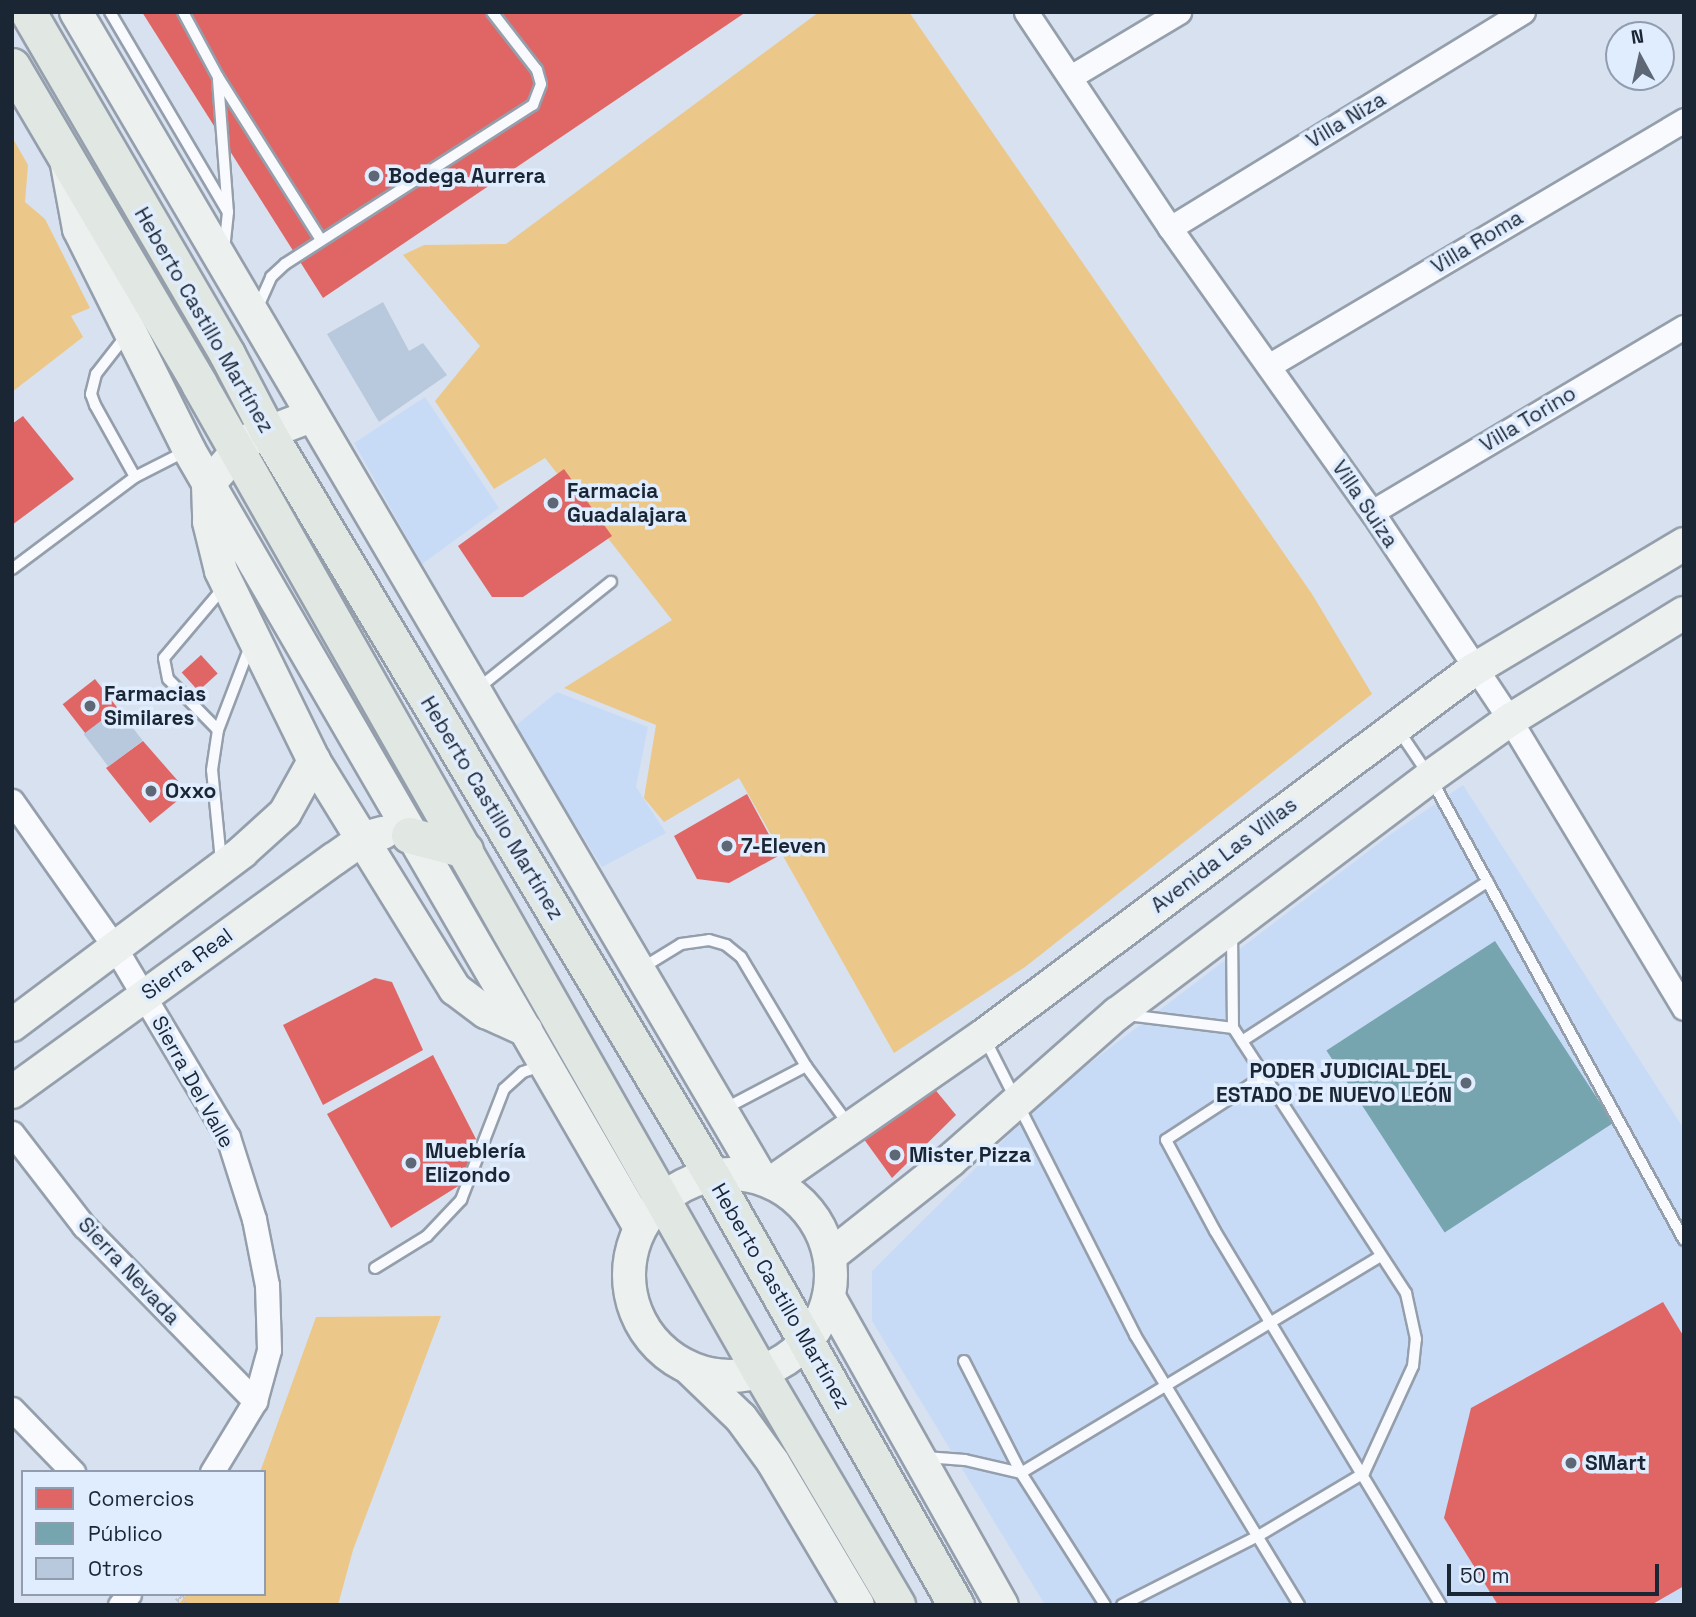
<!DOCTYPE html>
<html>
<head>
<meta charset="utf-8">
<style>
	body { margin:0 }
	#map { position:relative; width:1696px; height:1617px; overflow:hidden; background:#d8e1ef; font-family:"Space Grotesk",sans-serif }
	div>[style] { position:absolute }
	.built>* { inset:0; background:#c8dbf6 }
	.green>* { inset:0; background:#ebc889 }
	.shops>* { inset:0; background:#e06666; transform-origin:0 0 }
	.public>* { inset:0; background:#76a5af; transform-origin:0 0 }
	.building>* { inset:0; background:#b8c8dd; transform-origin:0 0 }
	.path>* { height:4.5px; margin-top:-2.25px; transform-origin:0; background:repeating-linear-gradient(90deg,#c1c4ca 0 2px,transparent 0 7px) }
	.roads { filter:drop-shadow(2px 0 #959fac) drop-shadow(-2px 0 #959fac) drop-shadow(0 2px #959fac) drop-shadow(0 -2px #959fac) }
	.lane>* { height:10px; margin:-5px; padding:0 5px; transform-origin:5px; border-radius:5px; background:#f9fafd }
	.street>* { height:23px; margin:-11.5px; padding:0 11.5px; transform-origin:11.5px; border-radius:11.5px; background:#f9fafd }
	.secondary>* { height:32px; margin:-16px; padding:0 16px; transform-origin:16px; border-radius:16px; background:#ecf0ef }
	.secondary>.ring { margin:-16px; padding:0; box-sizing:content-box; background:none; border:32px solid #ecf0ef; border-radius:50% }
	.primary>* { height:35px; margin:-17.5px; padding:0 17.5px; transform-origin:17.5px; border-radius:17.5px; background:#e1e7e2 }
	.dots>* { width:19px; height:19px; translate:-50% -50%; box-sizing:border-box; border:4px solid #e0edfe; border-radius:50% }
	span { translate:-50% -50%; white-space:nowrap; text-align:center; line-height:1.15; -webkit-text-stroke:7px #e0edfe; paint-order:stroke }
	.street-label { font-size:21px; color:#1b2635 }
	.poi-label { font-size:21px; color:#1b2635; font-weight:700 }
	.left { translate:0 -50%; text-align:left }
	.right { translate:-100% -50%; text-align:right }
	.frame { position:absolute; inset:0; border:14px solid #1b2635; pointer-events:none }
	.legend { position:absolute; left:21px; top:1470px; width:245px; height:126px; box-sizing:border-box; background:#e0edfe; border:2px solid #919dae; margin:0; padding:9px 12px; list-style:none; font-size:21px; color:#1b2635 }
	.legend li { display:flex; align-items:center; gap:14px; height:35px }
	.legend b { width:35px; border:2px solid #919dae }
	.north { position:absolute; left:1605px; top:21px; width:70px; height:70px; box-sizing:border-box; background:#e0edfe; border:2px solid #919dae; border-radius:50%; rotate:352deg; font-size:19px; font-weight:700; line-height:28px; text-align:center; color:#1b2635 }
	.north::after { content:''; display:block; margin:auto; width:24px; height:32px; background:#5d6776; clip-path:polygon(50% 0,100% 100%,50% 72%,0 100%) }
	.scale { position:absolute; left:1447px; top:1564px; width:212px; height:32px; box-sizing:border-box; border:4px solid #1b2635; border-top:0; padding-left:9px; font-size:21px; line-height:24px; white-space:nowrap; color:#1b2635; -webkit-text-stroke:5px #e0edfe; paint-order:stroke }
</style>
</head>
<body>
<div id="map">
	<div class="built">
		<i style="clip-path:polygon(425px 397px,499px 508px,422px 564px,354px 443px)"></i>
		<i style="clip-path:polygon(557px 692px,648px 727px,636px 787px,666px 833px,602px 867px,514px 727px)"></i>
		<i style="clip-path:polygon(1463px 785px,1684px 1129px,1684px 1602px,1045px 1605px,872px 1321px,872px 1271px,1052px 1092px,1391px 834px)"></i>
	</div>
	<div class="green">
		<i style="clip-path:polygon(819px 12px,909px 12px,1312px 594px,1372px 694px,1025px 967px,894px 1053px,739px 778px,664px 822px,644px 798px,656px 725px,564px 688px,672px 620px,545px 458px,494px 489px,435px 401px,480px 346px,403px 255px,424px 245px,506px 244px)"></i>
		<i style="clip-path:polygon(12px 137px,28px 165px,25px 202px,45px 219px,90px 308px,71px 316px,83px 337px,12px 392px)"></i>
		<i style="clip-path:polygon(441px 1316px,353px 1550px,338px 1605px,178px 1605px,187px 1594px,264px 1594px,264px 1472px,260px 1472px,316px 1317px)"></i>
	</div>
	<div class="shops">
		<i style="clip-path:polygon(142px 12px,746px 12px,323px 298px)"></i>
		<i style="clip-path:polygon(23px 416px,74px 479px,12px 525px,12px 424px)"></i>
		<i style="clip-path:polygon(564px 469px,612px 536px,523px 597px,492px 597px,458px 546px)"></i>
		<i style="left:201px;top:655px;width:25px;height:26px;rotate:48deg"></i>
		<i style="left:95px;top:679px;width:37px;height:41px;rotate:52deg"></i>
		<i style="clip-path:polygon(143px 741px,178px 781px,177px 801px,150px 823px,106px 768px)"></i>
		<i style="clip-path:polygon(747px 794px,780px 855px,729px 883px,697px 879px,674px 836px)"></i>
		<i style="clip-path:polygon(375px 978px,392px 982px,423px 1050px,323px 1105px,283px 1025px)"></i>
		<i style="clip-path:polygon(433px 1055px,477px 1141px,460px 1185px,391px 1228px,327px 1114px)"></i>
		<i style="clip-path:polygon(933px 1087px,956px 1115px,892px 1178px,858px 1131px)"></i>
		<i style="clip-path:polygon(1663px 1302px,1684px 1337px,1684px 1586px,1651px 1605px,1498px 1605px,1444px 1518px,1471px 1408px)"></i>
	</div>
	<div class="public">
		<i style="left:1495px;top:941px;width:217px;height:201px;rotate:57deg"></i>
	</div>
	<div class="building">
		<i style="clip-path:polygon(383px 302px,409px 351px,423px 343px,447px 375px,379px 422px,327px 334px)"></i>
		<i style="left:118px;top:708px;width:41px;height:43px;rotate:53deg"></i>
	</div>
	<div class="path">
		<i style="left:179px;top:1597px;width:11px;rotate:49deg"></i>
		<i style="left:171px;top:1605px;width:18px;rotate:-38deg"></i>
	</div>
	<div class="roads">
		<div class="lane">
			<i style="left:110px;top:12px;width:232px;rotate:59.5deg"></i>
			<i style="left:183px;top:12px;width:74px;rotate:61.7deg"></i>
			<i style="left:218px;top:77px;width:193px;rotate:57.7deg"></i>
			<i style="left:218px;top:80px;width:132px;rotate:85.7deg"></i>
			<i style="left:228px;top:212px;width:36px;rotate:96deg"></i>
			<i style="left:257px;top:309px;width:35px;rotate:-66deg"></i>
			<i style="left:271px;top:277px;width:19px;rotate:-43deg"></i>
			<i style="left:285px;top:264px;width:295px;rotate:-32.7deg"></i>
			<i style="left:533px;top:105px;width:22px;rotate:-69deg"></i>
			<i style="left:541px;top:84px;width:15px;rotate:-106deg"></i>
			<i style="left:537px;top:70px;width:73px;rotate:-127.8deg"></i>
			<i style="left:128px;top:333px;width:52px;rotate:128deg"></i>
			<i style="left:96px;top:374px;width:21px;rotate:104deg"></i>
			<i style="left:91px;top:394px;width:12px;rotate:70deg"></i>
			<i style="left:95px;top:405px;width:82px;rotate:60.9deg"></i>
			<i style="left:135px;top:477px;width:57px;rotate:-27deg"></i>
			<i style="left:12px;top:569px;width:154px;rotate:-36.8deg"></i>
			<i style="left:476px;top:690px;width:173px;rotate:-38.7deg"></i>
			<i style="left:1397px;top:728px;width:59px;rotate:56deg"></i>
			<i style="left:1430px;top:777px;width:528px;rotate:61.25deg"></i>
			<i style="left:218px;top:730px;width:71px;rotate:-134.4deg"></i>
			<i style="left:168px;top:679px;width:21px;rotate:-101deg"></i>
			<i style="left:164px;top:658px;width:93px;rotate:-49.8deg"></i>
			<i style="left:221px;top:861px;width:91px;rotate:-95.6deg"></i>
			<i style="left:212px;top:770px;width:40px;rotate:-81.5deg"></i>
			<i style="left:218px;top:730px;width:90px;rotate:-69.1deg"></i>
			<i style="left:642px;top:968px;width:46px;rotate:-31.6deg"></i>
			<i style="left:681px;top:944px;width:28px;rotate:-8deg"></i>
			<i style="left:709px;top:940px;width:18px;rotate:16deg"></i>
			<i style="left:726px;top:945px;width:19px;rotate:39deg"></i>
			<i style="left:741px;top:957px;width:127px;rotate:59.2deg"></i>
			<i style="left:806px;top:1066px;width:93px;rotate:152.3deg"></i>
			<i style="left:1127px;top:1015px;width:107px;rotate:7deg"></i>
			<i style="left:985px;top:1039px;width:332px;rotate:63.1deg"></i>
			<i style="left:1135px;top:1335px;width:316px;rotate:58.7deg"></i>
			<i style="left:1242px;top:1041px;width:293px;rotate:-33deg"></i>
			<i style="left:806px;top:1066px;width:73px;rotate:53.9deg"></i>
			<i style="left:1264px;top:1076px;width:117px;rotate:146.9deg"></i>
			<i style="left:1166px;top:1140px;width:103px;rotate:61.7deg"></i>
			<i style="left:1215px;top:1231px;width:437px;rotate:58.9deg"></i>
			<i style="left:375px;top:1268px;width:61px;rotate:-31.6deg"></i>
			<i style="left:427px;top:1236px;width:50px;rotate:-46.6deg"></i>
			<i style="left:461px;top:1200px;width:119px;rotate:-68.8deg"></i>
			<i style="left:504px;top:1089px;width:25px;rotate:-42deg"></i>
			<i style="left:523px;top:1072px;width:21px;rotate:-19deg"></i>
			<i style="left:964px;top:1361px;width:126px;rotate:63deg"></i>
			<i style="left:1021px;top:1473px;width:156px;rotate:57.5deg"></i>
			<i style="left:925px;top:1457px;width:40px;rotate:4.3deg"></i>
			<i style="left:965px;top:1460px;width:57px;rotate:13.1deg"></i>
			<i style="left:1021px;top:1473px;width:420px;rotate:-31.1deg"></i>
			<i style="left:1122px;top:1605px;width:155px;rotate:-26.9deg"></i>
			<i style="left:1260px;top:1535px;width:121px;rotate:-30.8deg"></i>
			<i style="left:1364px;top:1473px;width:118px;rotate:-65.4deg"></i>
			<i style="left:1413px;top:1366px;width:27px;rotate:-84deg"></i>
			<i style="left:1416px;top:1339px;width:47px;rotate:-102.3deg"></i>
			<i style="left:1406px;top:1293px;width:316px;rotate:-123.1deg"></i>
			<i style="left:1233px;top:1028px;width:95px;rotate:-90.6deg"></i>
		</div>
		<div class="street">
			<i style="left:1026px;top:12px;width:260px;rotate:56.3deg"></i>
			<i style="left:1170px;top:228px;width:349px;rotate:54.6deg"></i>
			<i style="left:1372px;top:512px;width:250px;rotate:56.4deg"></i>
			<i style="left:1510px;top:720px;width:336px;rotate:58.9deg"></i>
			<i style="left:1072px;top:76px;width:125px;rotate:-30.9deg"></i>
			<i style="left:1170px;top:228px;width:414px;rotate:-31.5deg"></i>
			<i style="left:1270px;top:365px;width:481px;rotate:-30.6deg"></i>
			<i style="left:1372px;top:512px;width:363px;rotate:-30.7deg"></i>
			<i style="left:12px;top:801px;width:177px;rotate:54.9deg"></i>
			<i style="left:114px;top:946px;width:222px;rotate:59.2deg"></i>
			<i style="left:228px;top:1137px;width:86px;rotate:72.4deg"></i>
			<i style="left:254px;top:1219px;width:67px;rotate:78.9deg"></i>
			<i style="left:267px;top:1285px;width:65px;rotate:88.2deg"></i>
			<i style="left:269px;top:1350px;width:53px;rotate:105.4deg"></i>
			<i style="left:255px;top:1401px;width:83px;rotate:121.2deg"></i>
			<i style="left:12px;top:1133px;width:118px;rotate:52.3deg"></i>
			<i style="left:84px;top:1226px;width:245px;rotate:45.7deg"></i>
			<i style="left:12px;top:1409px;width:88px;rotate:45.9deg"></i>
			<i style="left:120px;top:1605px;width:14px;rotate:-51deg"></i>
		</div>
		<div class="secondary">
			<i style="left:76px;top:12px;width:1346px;rotate:59.57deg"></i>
			<i style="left:66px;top:159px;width:71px;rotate:79.5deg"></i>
			<i style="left:79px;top:229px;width:247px;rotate:63.5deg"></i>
			<i style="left:189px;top:450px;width:897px;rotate:59.89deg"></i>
			<i style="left:311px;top:416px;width:70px;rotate:159deg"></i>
			<i style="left:246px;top:441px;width:58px;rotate:130.8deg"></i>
			<i style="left:208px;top:485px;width:37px;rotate:88deg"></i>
			<i style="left:209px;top:522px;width:50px;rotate:76.2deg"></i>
			<i style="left:221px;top:571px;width:212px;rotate:63.9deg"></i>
			<i style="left:314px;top:761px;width:268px;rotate:58.3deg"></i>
			<i style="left:455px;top:989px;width:39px;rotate:37deg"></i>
			<i style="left:486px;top:1012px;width:44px;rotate:24.2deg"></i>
			<i style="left:12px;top:1025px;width:288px;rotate:-36.9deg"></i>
			<i style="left:242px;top:852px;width:58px;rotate:-42.2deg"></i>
			<i style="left:285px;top:813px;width:60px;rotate:-60.9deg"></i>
			<i style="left:12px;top:1092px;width:397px;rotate:-35.9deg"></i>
			<i style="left:334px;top:859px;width:37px;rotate:-35deg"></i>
			<i style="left:364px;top:838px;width:20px;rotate:-15deg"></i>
			<i class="ring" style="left:629px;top:1174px;width:170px;height:170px"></i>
			<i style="left:774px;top:1181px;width:254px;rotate:-34.8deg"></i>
			<i style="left:983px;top:1036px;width:612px;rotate:-36.76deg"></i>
			<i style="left:1473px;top:670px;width:246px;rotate:-30.8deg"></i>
			<i style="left:830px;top:1256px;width:154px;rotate:-38.4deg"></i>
			<i style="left:951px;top:1160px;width:222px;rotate:-41.4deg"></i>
			<i style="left:1118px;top:1013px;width:391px;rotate:-37.1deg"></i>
			<i style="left:1430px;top:777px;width:98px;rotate:-35.5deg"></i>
			<i style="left:1510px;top:720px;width:204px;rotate:-31.6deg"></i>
			<i style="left:830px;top:1299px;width:351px;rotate:60.7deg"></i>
			<i style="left:689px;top:1368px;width:72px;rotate:43.9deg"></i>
			<i style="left:741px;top:1418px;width:54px;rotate:54deg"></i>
			<i style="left:773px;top:1462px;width:166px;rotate:59.3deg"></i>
		</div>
		<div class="primary">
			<i style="left:28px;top:12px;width:396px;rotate:59.8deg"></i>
			<i style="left:227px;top:354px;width:87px;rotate:62.5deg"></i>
			<i style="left:267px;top:431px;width:866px;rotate:59.14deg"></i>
			<i style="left:711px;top:1174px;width:496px;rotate:60.4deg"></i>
			<i style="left:12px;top:66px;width:369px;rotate:59.5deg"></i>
			<i style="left:199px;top:384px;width:1136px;rotate:60.41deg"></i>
			<i style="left:760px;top:1372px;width:270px;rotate:59.5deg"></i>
			<i style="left:409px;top:835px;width:58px;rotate:15deg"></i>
		</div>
	</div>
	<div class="dots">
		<i style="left:374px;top:176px;background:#5d6776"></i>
		<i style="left:553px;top:503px;background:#5d6776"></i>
		<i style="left:90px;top:706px;background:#5d6776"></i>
		<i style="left:151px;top:791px;background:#5d6776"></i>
		<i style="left:727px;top:846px;background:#5d6776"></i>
		<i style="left:1466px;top:1083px;background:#5d6776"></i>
		<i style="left:895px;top:1155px;background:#5d6776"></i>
		<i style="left:411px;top:1163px;background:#5d6776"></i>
		<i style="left:1571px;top:1463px;background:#5d6776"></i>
	</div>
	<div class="street-label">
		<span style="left:1346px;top:120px;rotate:-31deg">Villa Niza</span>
		<span style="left:1477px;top:242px;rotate:-31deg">Villa Roma</span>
		<span style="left:204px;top:320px;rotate:60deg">Heberto Castillo Martínez</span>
		<span style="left:1528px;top:419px;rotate:-31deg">Villa Torino</span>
		<span style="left:1365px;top:504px;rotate:56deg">Villa Suiza</span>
		<span style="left:492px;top:808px;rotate:59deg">Heberto Castillo Martínez</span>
		<span style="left:1224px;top:855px;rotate:-37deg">Avenida Las Villas</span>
		<span style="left:187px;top:964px;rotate:-36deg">Sierra Real</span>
		<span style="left:193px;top:1082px;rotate:61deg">Sierra Del Valle</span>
		<span style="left:129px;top:1271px;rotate:47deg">Sierra Nevada</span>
		<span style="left:781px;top:1296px;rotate:60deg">Heberto Castillo Martínez</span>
	</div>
	<div class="poi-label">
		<span class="left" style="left:388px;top:176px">Bodega Aurrera</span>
		<span class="left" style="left:567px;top:503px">Farmacia<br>Guadalajara</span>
		<span class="left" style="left:104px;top:706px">Farmacias<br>Similares</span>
		<span class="left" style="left:165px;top:791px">Oxxo</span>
		<span class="left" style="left:741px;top:846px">7-Eleven</span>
		<span class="right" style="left:1452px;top:1083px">PODER JUDICIAL DEL<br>ESTADO DE NUEVO LEÓN</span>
		<span class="left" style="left:425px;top:1163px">Mueblería<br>Elizondo</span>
		<span class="left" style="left:909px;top:1155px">Mister Pizza</span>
		<span class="left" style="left:1585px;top:1463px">SMart</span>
	</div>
	<div class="frame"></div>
	<ul class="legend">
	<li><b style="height:19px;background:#e06666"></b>Comercios</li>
	<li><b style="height:19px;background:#76a5af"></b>Público</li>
	<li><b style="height:19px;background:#b8c8dd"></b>Otros</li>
	</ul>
	<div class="north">N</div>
	<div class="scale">50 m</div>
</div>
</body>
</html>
